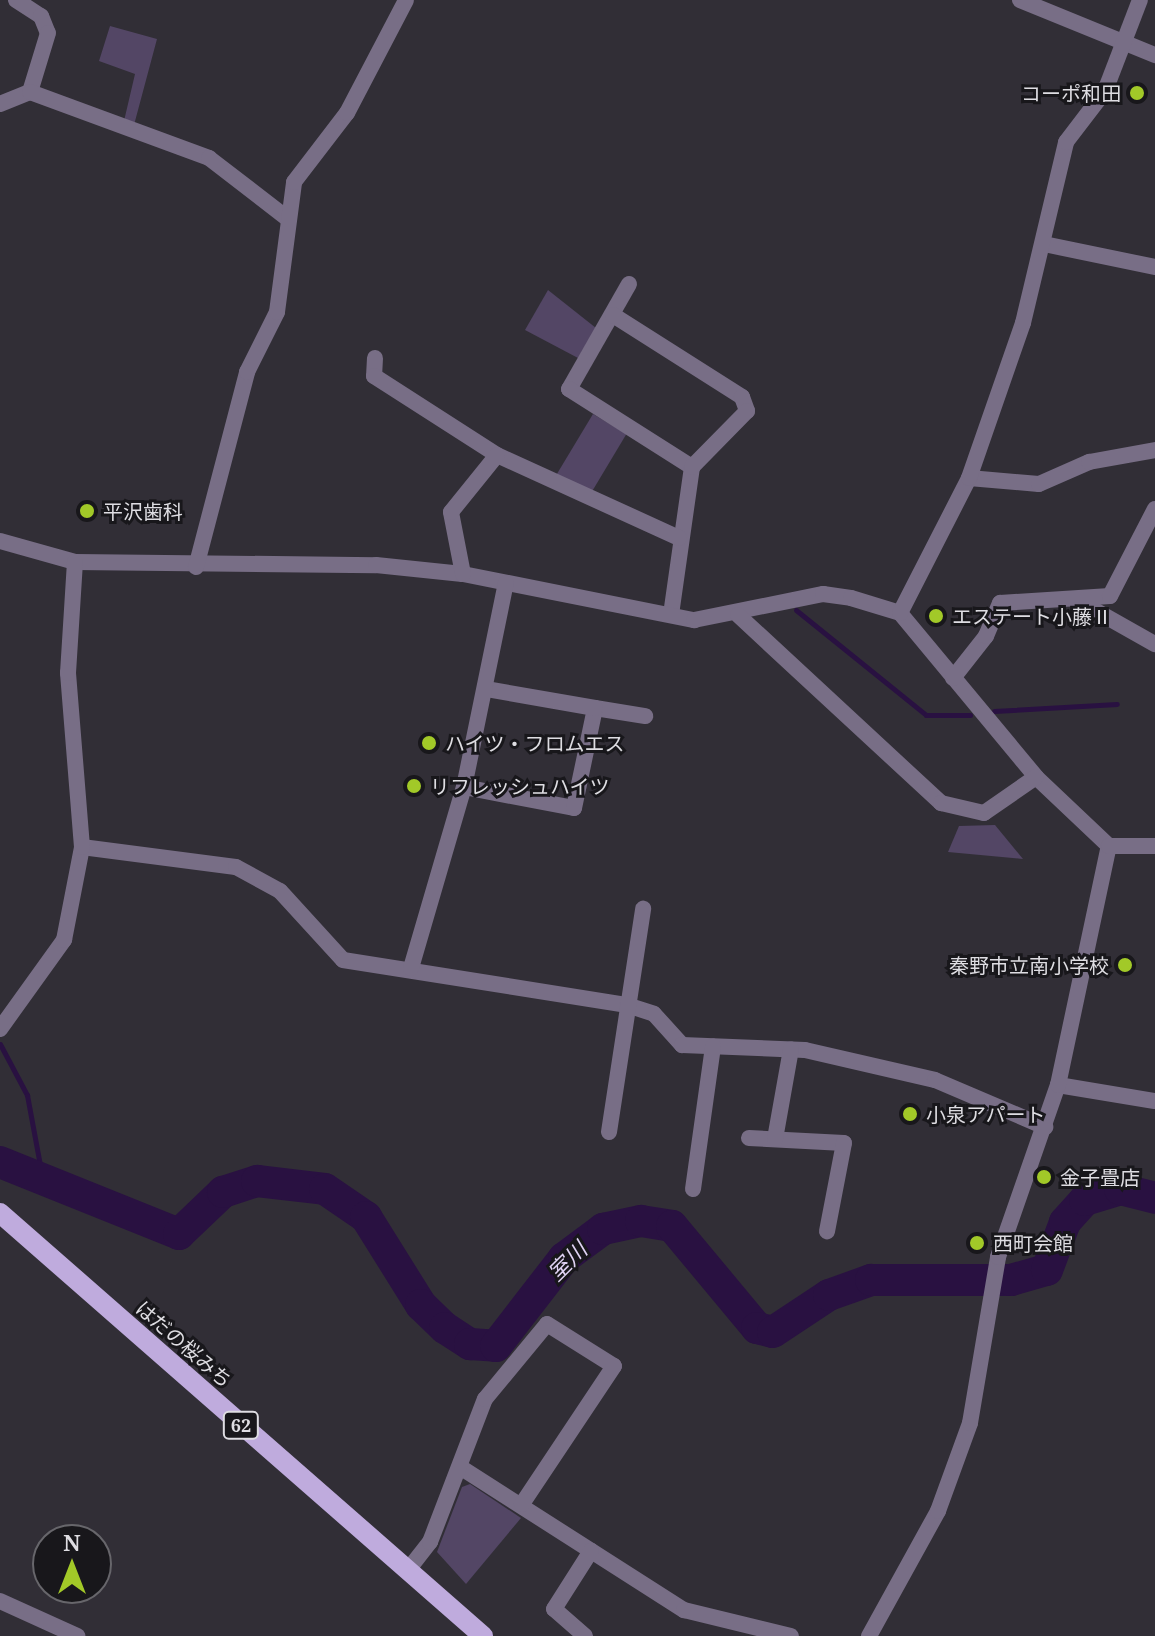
<!DOCTYPE html>
<html>
<head>
<meta charset="utf-8">
<style>
	body { margin:0 }
	#map { position:relative; width:1155px; height:1636px; overflow:hidden; background:#312e36; font-family:"Noto Serif","Noto Sans JP",serif }
	div>[style] { position:absolute }
	.green>* { inset:0; background:#534665; transform-origin:0 0 }
	.stream>* { height:5px; margin:-2.5px; padding:0 2.5px; transform-origin:2.5px; border-radius:2.5px; background:#291141 }
	.river>* { height:32px; margin:-16px; padding:0 16px; transform-origin:16px; border-radius:16px; background:#291141 }
	.minor>* { height:16px; margin:-8px; padding:0 8px; transform-origin:8px; border-radius:8px; background:#786e86 }
	.tertiary>* { height:16px; margin:-8px; padding:0 8px; transform-origin:8px; border-radius:8px; background:#786e86 }
	.primary>* { height:20px; margin:-10px; padding:0 10px; transform-origin:10px; border-radius:10px; background:#bfabdd }
	.dots>* { width:22px; height:22px; translate:-50% -50%; box-sizing:border-box; border:4px solid #18171b; border-radius:50% }
	span { translate:-50% -50%; white-space:nowrap; text-align:center; line-height:1.15; -webkit-text-stroke:6px #18171b; paint-order:stroke }
	.shield-label span { padding:2px 6px; background:#18171b; border:2px solid; border-radius:6px; -webkit-text-stroke-width:0 }
	.shield-label { font-size:18px; color:#dedde2; font-weight:700 }
	.poi-label { font-size:20px; color:#dedde2 }
	.right { translate:-100% -50%; text-align:right }
	.left { translate:0 -50%; text-align:left }
	.street-label { font-size:20px; color:#dedde2 }
	.water-label { font-size:22px; color:#dfd2f3; font-style:italic }
	.north { position:absolute; left:32px; top:1524px; width:80px; height:80px; box-sizing:border-box; background:#18171b; border:2px solid #67666b; border-radius:50%; rotate:0deg; font-size:22px; font-weight:700; line-height:32px; text-align:center; color:#dedde2 }
	.north::after { content:''; display:block; margin:auto; width:28px; height:36px; background:#a2c928; clip-path:polygon(50% 0,100% 100%,50% 72%,0 100%) }
</style>
</head>
<body>
<div id="map">
	<div class="green">
		<i style="clip-path:polygon(110px 26px,157px 39px,134px 125px,124px 121px,135px 74px,99px 61px)"></i>
		<i style="clip-path:polygon(548px 290px,596px 328px,578px 358px,525px 330px)"></i>
		<i style="left:593px;top:414px;width:39px;height:73px;rotate:31deg"></i>
		<i style="clip-path:polygon(995px 825px,1023px 859px,948px 852px,959px 826px)"></i>
		<i style="clip-path:polygon(470px 1484px,521px 1518px,466px 1584px,437px 1552px,462px 1487px)"></i>
	</div>
	<div class="stream">
		<i style="left:796px;top:610px;width:167px;rotate:38.9deg"></i>
		<i style="left:926px;top:715px;width:44px"></i>
		<i style="left:994px;top:711px;width:123px;rotate:-3.3deg"></i>
		<i style="left:0;top:1044px;width:58px;rotate:62.1deg"></i>
		<i style="left:27px;top:1095px;width:87px;rotate:79.5deg"></i>
	</div>
	<div class="river">
		<i style="left:0;top:1162px;width:193px;rotate:21.9deg"></i>
		<i style="left:179px;top:1234px;width:61px;rotate:-43.7deg"></i>
		<i style="left:223px;top:1192px;width:36px;rotate:-18deg"></i>
		<i style="left:257px;top:1181px;width:68px;rotate:6.7deg"></i>
		<i style="left:325px;top:1189px;width:50px;rotate:34.3deg"></i>
		<i style="left:366px;top:1217px;width:104px;rotate:58deg"></i>
		<i style="left:421px;top:1305px;width:33px;rotate:44deg"></i>
		<i style="left:445px;top:1328px;width:30px;rotate:33deg"></i>
		<i style="left:470px;top:1344px;width:26px;rotate:4deg"></i>
		<i style="left:496px;top:1346px;width:111px;rotate:-52.3deg"></i>
		<i style="left:564px;top:1258px;width:49px;rotate:-36.6deg"></i>
		<i style="left:603px;top:1229px;width:39px;rotate:-12deg"></i>
		<i style="left:641px;top:1221px;width:31px;rotate:9deg"></i>
		<i style="left:672px;top:1226px;width:133px;rotate:50.2deg"></i>
		<i style="left:757px;top:1328px;width:16px;rotate:14deg"></i>
		<i style="left:773px;top:1332px;width:67px;rotate:-33.5deg"></i>
		<i style="left:829px;top:1295px;width:45px;rotate:-19.7deg"></i>
		<i style="left:871px;top:1280px;width:140px"></i>
		<i style="left:1011px;top:1280px;width:37px;rotate:-16deg"></i>
		<i style="left:1047px;top:1270px;width:51px;rotate:-69.4deg"></i>
		<i style="left:1065px;top:1222px;width:30px;rotate:-48deg"></i>
		<i style="left:1085px;top:1200px;width:37px;rotate:-17deg"></i>
		<i style="left:1120px;top:1189px;width:36px;rotate:14deg"></i>
	</div>
	<div class="minor">
		<i style="left:16px;top:0;width:30px;rotate:33deg"></i>
		<i style="left:41px;top:16px;width:18px;rotate:68deg"></i>
		<i style="left:48px;top:33px;width:62px;rotate:107deg"></i>
		<i style="left:1020px;top:0;width:146px;rotate:22.2deg"></i>
		<i style="left:0;top:104px;width:32px;rotate:-22deg"></i>
		<i style="left:30px;top:92px;width:191px;rotate:20.2deg"></i>
		<i style="left:209px;top:158px;width:98px;rotate:37.6deg"></i>
		<i style="left:1044px;top:244px;width:113px;rotate:11.7deg"></i>
		<i style="left:629px;top:284px;width:121px;rotate:119.7deg"></i>
		<i style="left:569px;top:389px;width:146px;rotate:32.4deg"></i>
		<i style="left:692px;top:467px;width:149px;rotate:98.1deg"></i>
		<i style="left:613px;top:315px;width:153px;rotate:32.4deg"></i>
		<i style="left:742px;top:397px;width:15px;rotate:70deg"></i>
		<i style="left:747px;top:411px;width:78px;rotate:134.5deg"></i>
		<i style="left:375px;top:358px;width:18px;rotate:93deg"></i>
		<i style="left:374px;top:376px;width:146px;rotate:32.7deg"></i>
		<i style="left:497px;top:455px;width:200px;rotate:24.5deg"></i>
		<i style="left:969px;top:478px;width:70px;rotate:4.9deg"></i>
		<i style="left:1039px;top:484px;width:55px;rotate:-23.7deg"></i>
		<i style="left:1089px;top:462px;width:67px;rotate:-10.3deg"></i>
		<i style="left:0;top:541px;width:78px;rotate:15.6deg"></i>
		<i style="left:75px;top:562px;width:301px;rotate:0.6deg"></i>
		<i style="left:376px;top:565px;width:87px;rotate:5.9deg"></i>
		<i style="left:463px;top:574px;width:236px;rotate:11.3deg"></i>
		<i style="left:694px;top:620px;width:132px;rotate:-11.4deg"></i>
		<i style="left:823px;top:594px;width:28px;rotate:8deg"></i>
		<i style="left:851px;top:598px;width:51px;rotate:17deg"></i>
		<i style="left:900px;top:613px;width:213px;rotate:50.3deg"></i>
		<i style="left:1036px;top:777px;width:100px;rotate:43.4deg"></i>
		<i style="left:196px;top:567px;width:202px;rotate:-75.3deg"></i>
		<i style="left:247px;top:372px;width:67px;rotate:-63.4deg"></i>
		<i style="left:277px;top:312px;width:131px;rotate:-82.5deg"></i>
		<i style="left:294px;top:182px;width:87px;rotate:-52.5deg"></i>
		<i style="left:347px;top:113px;width:127px;rotate:-62.4deg"></i>
		<i style="left:463px;top:574px;width:63px;rotate:-101deg"></i>
		<i style="left:451px;top:512px;width:73px;rotate:-51.1deg"></i>
		<i style="left:1075px;top:599px;width:92px;rotate:29.4deg"></i>
		<i style="left:900px;top:613px;width:152px;rotate:-62.9deg"></i>
		<i style="left:969px;top:478px;width:164px;rotate:-70.8deg"></i>
		<i style="left:1023px;top:323px;width:186px;rotate:-76.6deg"></i>
		<i style="left:1066px;top:142px;width:64px;rotate:-52.6deg"></i>
		<i style="left:1105px;top:91px;width:97px;rotate:-69deg"></i>
		<i style="left:738px;top:615px;width:277px;rotate:42.8deg"></i>
		<i style="left:941px;top:803px;width:44px;rotate:13.1deg"></i>
		<i style="left:984px;top:813px;width:63px;rotate:-34.7deg"></i>
		<i style="left:953px;top:678px;width:53px;rotate:-51.8deg"></i>
		<i style="left:986px;top:636px;width:36px;rotate:-67deg"></i>
		<i style="left:1000px;top:603px;width:110px;rotate:-3.6deg"></i>
		<i style="left:1110px;top:596px;width:98px;rotate:-62.7deg"></i>
		<i style="left:595px;top:708px;width:51px;rotate:9.1deg"></i>
		<i style="left:464px;top:787px;width:112px;rotate:10.8deg"></i>
		<i style="left:574px;top:808px;width:102px;rotate:-78.1deg"></i>
		<i style="left:595px;top:708px;width:111px;rotate:-170.1deg"></i>
		<i style="left:82px;top:847px;width:155px;rotate:7.4deg"></i>
		<i style="left:236px;top:867px;width:50px;rotate:28.6deg"></i>
		<i style="left:280px;top:891px;width:93px;rotate:47.6deg"></i>
		<i style="left:343px;top:960px;width:288px;rotate:9deg"></i>
		<i style="left:627px;top:1005px;width:28px;rotate:18deg"></i>
		<i style="left:654px;top:1014px;width:42px;rotate:47.9deg"></i>
		<i style="left:682px;top:1045px;width:123px;rotate:2.3deg"></i>
		<i style="left:805px;top:1050px;width:133px;rotate:13deg"></i>
		<i style="left:935px;top:1080px;width:120px;rotate:23.1deg"></i>
		<i style="left:411px;top:968px;width:189px;rotate:-73.7deg"></i>
		<i style="left:464px;top:787px;width:208px;rotate:-78.4deg"></i>
		<i style="left:1058px;top:1085px;width:98px;rotate:9.4deg"></i>
		<i style="left:609px;top:1132px;width:226px;rotate:-81.3deg"></i>
		<i style="left:749px;top:1138px;width:95px;rotate:3deg"></i>
		<i style="left:844px;top:1143px;width:90px;rotate:100.9deg"></i>
		<i style="left:775px;top:1139px;width:91px;rotate:-79.9deg"></i>
		<i style="left:693px;top:1189px;width:144px;rotate:-82deg"></i>
		<i style="left:460px;top:1467px;width:266px;rotate:32.6deg"></i>
		<i style="left:684px;top:1610px;width:110px;rotate:13.7deg"></i>
		<i style="left:408px;top:1570px;width:36px;rotate:-52deg"></i>
		<i style="left:430px;top:1542px;width:153px;rotate:-69deg"></i>
		<i style="left:485px;top:1399px;width:97px;rotate:-50.4deg"></i>
		<i style="left:547px;top:1324px;width:79px;rotate:32.1deg"></i>
		<i style="left:614px;top:1366px;width:166px;rotate:123.7deg"></i>
		<i style="left:0;top:1601px;width:85px;rotate:24.4deg"></i>
		<i style="left:585px;top:1636px;width:41px;rotate:-138.9deg"></i>
		<i style="left:554px;top:1609px;width:69px;rotate:-57.5deg"></i>
	</div>
	<div class="tertiary">
		<i style="left:0;top:1029px;width:110px;rotate:-54.3deg"></i>
		<i style="left:64px;top:940px;width:95px;rotate:-79deg"></i>
		<i style="left:82px;top:847px;width:175px;rotate:-94.6deg"></i>
		<i style="left:68px;top:673px;width:111px;rotate:-86.4deg"></i>
		<i style="left:869px;top:1636px;width:143px;rotate:-61.1deg"></i>
		<i style="left:938px;top:1511px;width:94px;rotate:-70deg"></i>
		<i style="left:970px;top:1423px;width:168px;rotate:-80.4deg"></i>
		<i style="left:998px;top:1257px;width:182px;rotate:-70.8deg"></i>
		<i style="left:1058px;top:1085px;width:244px;rotate:-78deg"></i>
		<i style="left:1109px;top:846px;width:46px"></i>
	</div>
	<div class="primary">
		<i style="left:0;top:1213px;width:642px;rotate:41.21deg"></i>
	</div>
	<div class="dots">
		<i style="left:1137px;top:93px;background:#a2c928"></i>
		<i style="left:87px;top:511px;background:#a2c928"></i>
		<i style="left:936px;top:616px;background:#a2c928"></i>
		<i style="left:429px;top:743px;background:#a2c928"></i>
		<i style="left:414px;top:786px;background:#a2c928"></i>
		<i style="left:1125px;top:965px;background:#a2c928"></i>
		<i style="left:910px;top:1114px;background:#a2c928"></i>
		<i style="left:1044px;top:1177px;background:#a2c928"></i>
		<i style="left:977px;top:1243px;background:#a2c928"></i>
	</div>
	<div class="shield-label">
		<span style="left:241px;top:1425px">62</span>
	</div>
	<div class="poi-label">
		<span class="right" style="left:1121px;top:93px">コーポ和田</span>
		<span class="left" style="left:103px;top:511px">平沢歯科</span>
		<span class="left" style="left:952px;top:616px">エステート小藤Ⅱ</span>
		<span class="left" style="left:445px;top:743px">ハイツ・フロムエス</span>
		<span class="left" style="left:430px;top:786px">リフレッシュハイツ</span>
		<span class="right" style="left:1109px;top:965px">秦野市立南小学校</span>
		<span class="left" style="left:926px;top:1114px">小泉アパート</span>
		<span class="left" style="left:1060px;top:1177px">金子畳店</span>
		<span class="left" style="left:993px;top:1243px">西町会館</span>
	</div>
	<div class="street-label">
		<span style="left:184px;top:1344px;rotate:41deg">はだの桜みち</span>
	</div>
	<div class="water-label">
		<span style="left:567px;top:1261px;rotate:-45deg">室川</span>
	</div>
	<div class="north">N</div>
</div>
</body>
</html>
